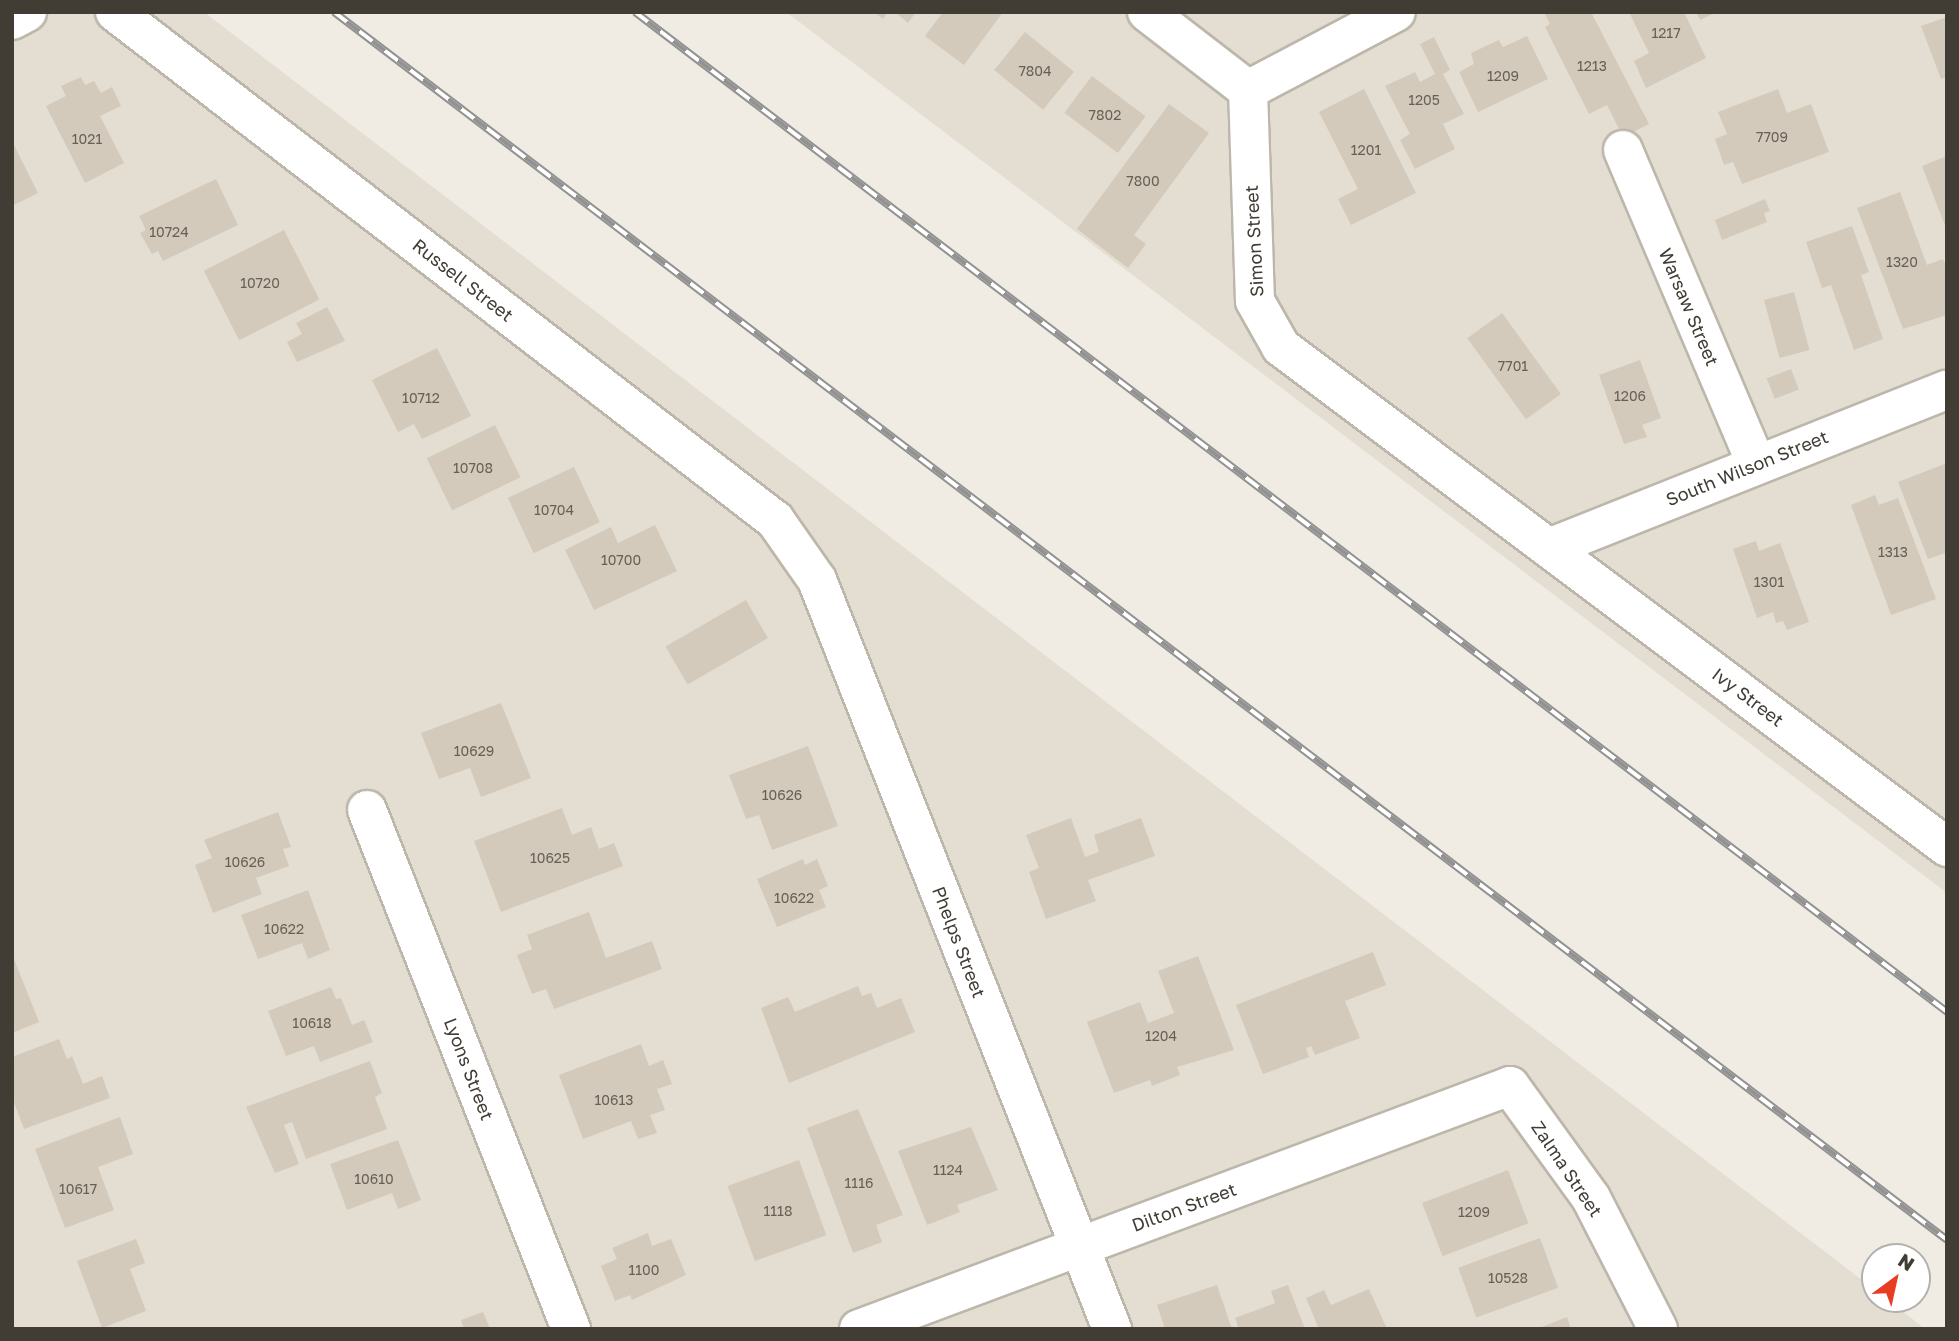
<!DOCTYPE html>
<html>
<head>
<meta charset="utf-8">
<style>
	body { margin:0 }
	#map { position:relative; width:1959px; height:1341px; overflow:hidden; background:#f0ece3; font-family:"Golos Text",sans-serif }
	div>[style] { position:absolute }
	.residential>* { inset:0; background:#e3ded1 }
	.building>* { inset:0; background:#d3cabc; transform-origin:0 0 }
	.roads { filter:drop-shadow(2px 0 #bdb6aa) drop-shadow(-2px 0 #bdb6aa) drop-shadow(0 2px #bdb6aa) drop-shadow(0 -2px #bdb6aa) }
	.minor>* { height:38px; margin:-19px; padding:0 19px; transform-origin:19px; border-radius:19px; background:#fff }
	.rail>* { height:8px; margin-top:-4px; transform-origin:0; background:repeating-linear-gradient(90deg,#fff 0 16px,#929292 0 32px); box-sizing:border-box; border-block:2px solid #929292 }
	span { translate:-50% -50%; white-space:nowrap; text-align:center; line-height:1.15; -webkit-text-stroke:5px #fff; paint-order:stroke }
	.number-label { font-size:14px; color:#666056 }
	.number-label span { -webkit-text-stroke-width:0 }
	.street-label { font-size:18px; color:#413c34 }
	.frame { position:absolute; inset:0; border:14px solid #413c34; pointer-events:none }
	.north { position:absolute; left:1861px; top:1243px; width:70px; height:70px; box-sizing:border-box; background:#fff; border:2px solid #b3b1ae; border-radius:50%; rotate:33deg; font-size:19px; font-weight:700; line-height:28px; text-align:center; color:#413c34 }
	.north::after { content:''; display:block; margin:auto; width:24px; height:32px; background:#e83d22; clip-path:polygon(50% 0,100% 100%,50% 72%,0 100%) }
</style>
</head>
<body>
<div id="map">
	<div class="residential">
		<i style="clip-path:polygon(12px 12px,204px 12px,1875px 1290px,1875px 1299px,1887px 1299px,1925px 1329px,12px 1329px)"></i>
		<i style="clip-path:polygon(786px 12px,1947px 12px,1947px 893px)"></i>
	</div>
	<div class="building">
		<i style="clip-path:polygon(874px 12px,888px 12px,883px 19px)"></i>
		<i style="clip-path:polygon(895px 12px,916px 12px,908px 23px)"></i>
		<i style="clip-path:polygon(943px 12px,1003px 12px,964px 65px,925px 36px)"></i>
		<i style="clip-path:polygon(1591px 12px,1649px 124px,1623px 137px,1607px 105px,1589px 114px,1545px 27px,1550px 24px,1545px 14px,1549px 12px)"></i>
		<i style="clip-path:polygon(1629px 12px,1684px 12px,1706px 58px,1646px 88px,1634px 61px,1649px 53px)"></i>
		<i style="clip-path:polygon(1696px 12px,1717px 12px,1700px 20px)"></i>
		<i style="clip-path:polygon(1947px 17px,1947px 77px,1941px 79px,1921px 26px)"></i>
		<i style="left:1025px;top:32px;width:63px;height:49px;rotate:39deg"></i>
		<i style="clip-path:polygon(1527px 36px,1548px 79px,1478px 112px,1459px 72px,1474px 64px,1471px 53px,1499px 40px,1503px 47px)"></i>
		<i style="clip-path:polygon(1434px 37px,1450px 70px,1443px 74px,1464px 114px,1443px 124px,1455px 149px,1415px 169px,1400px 140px,1410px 134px,1385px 86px,1415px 72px,1420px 82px,1435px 74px,1420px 44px)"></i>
		<i style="left:1092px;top:76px;width:67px;height:46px;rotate:37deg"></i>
		<i style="clip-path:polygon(81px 77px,85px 85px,94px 81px,101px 93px,112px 87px,121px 106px,100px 116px,124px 163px,85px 183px,46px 106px,66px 96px,61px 86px)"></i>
		<i style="clip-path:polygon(1364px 89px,1416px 193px,1351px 225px,1338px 199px,1358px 189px,1319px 112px)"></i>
		<i style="clip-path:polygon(1778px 89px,1787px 113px,1811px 104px,1829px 152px,1742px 184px,1733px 162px,1724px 165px,1715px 139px,1727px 134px,1718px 112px)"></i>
		<i style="clip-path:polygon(1169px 104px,1209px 133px,1134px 235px,1146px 244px,1128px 268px,1077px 229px)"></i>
		<i style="clip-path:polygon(12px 141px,38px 193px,12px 206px)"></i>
		<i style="clip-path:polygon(1947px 156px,1947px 231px,1922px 166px)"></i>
		<i style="clip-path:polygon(216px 179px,238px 225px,163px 261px,158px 251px,152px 254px,140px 233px,146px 230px,139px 216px)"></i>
		<i style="clip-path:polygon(1900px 192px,1927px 265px,1943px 259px,1947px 268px,1947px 315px,1903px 329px,1857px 208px)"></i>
		<i style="clip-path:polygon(1765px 199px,1770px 211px,1764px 213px,1767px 222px,1722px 240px,1715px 220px)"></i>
		<i style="clip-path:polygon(1852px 226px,1869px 272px,1861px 275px,1883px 339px,1854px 350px,1831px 285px,1822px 288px,1806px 242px)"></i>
		<i style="left:284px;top:230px;width:78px;height:90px;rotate:63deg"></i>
		<i style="left:1794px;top:292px;width:60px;height:31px;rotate:75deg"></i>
		<i style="clip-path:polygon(327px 307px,345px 341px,297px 362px,287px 342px,302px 334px,296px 323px)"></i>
		<i style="left:1502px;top:313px;width:100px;height:43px;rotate:54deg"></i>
		<i style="clip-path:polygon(437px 348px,471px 416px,422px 439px,414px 424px,398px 432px,372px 380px)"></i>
		<i style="clip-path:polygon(1640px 360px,1661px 418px,1642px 425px,1647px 437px,1624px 444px,1599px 375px)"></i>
		<i style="left:1791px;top:369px;width:22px;height:26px;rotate:69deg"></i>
		<i style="left:495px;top:425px;width:58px;height:76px;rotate:64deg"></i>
		<i style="clip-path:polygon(1947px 463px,1947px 558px,1945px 553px,1928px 559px,1898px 482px)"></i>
		<i style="left:574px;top:467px;width:61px;height:73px;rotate:65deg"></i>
		<i style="clip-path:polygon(1875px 495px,1879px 505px,1898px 498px,1936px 599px,1891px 615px,1851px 505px)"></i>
		<i style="clip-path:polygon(655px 525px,677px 571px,594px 610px,565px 550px,611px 527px,618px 543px)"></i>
		<i style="clip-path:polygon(1756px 541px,1759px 551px,1780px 543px,1809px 622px,1787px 630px,1783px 621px,1776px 623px,1773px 612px,1757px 618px,1733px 549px)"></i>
		<i style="left:746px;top:600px;width:44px;height:93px;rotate:60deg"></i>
		<i style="clip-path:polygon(501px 703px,531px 778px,481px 797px,470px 768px,439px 779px,421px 733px)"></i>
		<i style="clip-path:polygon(808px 746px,838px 826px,772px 850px,759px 815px,746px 819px,729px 775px)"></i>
		<i style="clip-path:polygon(562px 808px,572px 835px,591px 827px,599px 849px,614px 843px,623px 866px,501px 912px,474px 841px)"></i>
		<i style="clip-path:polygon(278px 812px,291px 847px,283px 849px,289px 866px,256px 878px,262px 894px,213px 913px,195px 865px,212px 858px,204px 840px)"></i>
		<i style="clip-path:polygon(1071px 818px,1085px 857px,1099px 852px,1094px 835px,1141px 818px,1155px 856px,1088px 880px,1096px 901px,1046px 919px,1029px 872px,1039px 868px,1026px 835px)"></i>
		<i style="clip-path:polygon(803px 859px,805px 865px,817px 859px,828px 886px,819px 890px,826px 907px,777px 927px,757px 879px)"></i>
		<i style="clip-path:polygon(308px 890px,330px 950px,308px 959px,302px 943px,258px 959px,241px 915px)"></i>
		<i style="clip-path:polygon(589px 912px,606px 958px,652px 941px,662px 969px,554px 1009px,546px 989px,532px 994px,517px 955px,532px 949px,527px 935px)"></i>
		<i style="clip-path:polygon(1373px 952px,1386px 985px,1345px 1001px,1360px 1038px,1315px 1055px,1311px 1046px,1306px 1048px,1309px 1057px,1263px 1074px,1236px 1005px)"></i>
		<i style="clip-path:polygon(12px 954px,39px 1022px,12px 1033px)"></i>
		<i style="clip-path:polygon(1198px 956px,1234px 1050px,1177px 1067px,1180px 1075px,1152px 1086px,1150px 1080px,1114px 1093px,1087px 1022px,1140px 1002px,1148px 1023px,1174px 1013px,1158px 971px)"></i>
		<i style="clip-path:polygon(858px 986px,862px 996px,871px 993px,877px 1008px,901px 998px,915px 1032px,789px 1083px,761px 1008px,788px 997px,795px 1012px)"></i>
		<i style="clip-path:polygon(331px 987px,336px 999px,341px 998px,352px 1025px,364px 1020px,373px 1042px,320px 1062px,314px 1046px,286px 1056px,268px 1011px)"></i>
		<i style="clip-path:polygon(59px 1039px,67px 1059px,72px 1056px,83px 1084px,102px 1076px,110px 1098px,24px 1129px,12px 1097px,12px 1057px)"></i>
		<i style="clip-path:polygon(641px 1044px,649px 1066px,663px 1060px,672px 1084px,657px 1089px,665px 1110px,650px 1115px,657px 1133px,638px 1139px,631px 1121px,583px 1139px,559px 1075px)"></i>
		<i style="clip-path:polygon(370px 1061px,382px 1093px,375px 1097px,387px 1129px,306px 1159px,292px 1122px,284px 1125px,299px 1164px,275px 1173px,246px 1107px)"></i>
		<i style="clip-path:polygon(858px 1109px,903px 1215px,876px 1225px,882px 1242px,853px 1253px,807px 1128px)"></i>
		<i style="clip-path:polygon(120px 1117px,133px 1154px,98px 1167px,114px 1210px,65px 1228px,35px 1149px)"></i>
		<i style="clip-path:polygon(971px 1127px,998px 1190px,957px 1205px,960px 1212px,927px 1225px,898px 1151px)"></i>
		<i style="clip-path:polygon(398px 1140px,421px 1200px,398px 1209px,392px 1193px,347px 1210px,330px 1164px)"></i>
		<i style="left:799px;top:1160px;width:80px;height:76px;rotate:70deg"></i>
		<i style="left:1508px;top:1170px;width:57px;height:92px;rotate:69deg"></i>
		<i style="clip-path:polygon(648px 1233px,652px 1246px,671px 1239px,686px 1275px,632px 1300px,630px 1295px,615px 1301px,601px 1266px,617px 1259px,612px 1248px)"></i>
		<i style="left:1540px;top:1238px;width:53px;height:87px;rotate:70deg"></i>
		<i style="clip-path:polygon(136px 1239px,145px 1263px,130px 1269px,146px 1311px,102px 1328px,77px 1261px)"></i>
		<i style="clip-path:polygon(1217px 1285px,1232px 1329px,1165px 1329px,1157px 1305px)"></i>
		<i style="clip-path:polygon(1288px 1285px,1305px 1329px,1239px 1329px,1235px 1318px,1275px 1303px,1271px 1291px)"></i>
		<i style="clip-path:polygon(1369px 1289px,1387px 1329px,1319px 1329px,1306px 1298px,1324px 1290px,1331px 1305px)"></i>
		<i style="clip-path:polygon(483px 1312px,490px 1329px,464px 1329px,461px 1320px)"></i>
		<i style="clip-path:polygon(1567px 1317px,1571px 1329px,1537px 1329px)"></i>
	</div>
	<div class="roads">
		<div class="minor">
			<i style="left:115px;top:12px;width:833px;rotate:37.59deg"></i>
			<i style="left:775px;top:520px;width:73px;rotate:55deg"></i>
			<i style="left:817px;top:580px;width:805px;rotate:68.5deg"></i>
			<i style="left:1147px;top:12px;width:128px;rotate:37.7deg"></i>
			<i style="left:12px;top:20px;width:17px;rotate:-28deg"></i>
			<i style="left:1248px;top:90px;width:211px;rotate:88.1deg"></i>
			<i style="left:1255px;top:301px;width:53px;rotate:60.5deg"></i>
			<i style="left:1281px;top:347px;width:833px;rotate:36.9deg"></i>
			<i style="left:1248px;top:90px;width:167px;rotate:-27.8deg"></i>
			<i style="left:1623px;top:150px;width:341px;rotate:67deg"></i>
			<i style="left:1549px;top:548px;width:428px;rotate:-21.7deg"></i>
			<i style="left:367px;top:810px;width:558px;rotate:68.54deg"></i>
			<i style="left:859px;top:1329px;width:695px;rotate:-20.47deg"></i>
			<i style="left:1510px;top:1086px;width:138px;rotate:54.1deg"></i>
			<i style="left:1591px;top:1198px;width:147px;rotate:62.9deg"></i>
		</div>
	</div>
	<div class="rail">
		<i style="left:334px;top:12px;width:2027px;rotate:37.28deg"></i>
		<i style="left:635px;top:12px;width:1650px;rotate:37.31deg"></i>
	</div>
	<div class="number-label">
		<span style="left:1666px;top:33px">1217</span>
		<span style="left:1592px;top:66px">1213</span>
		<span style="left:1035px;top:71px">7804</span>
		<span style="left:1503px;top:76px">1209</span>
		<span style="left:1424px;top:100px">1205</span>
		<span style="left:1105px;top:115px">7802</span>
		<span style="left:1772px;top:137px">7709</span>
		<span style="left:87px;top:139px">1021</span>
		<span style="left:1366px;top:150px">1201</span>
		<span style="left:1143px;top:181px">7800</span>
		<span style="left:169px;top:232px">10724</span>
		<span style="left:1902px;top:262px">1320</span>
		<span style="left:260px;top:283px">10720</span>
		<span style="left:1513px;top:366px">7701</span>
		<span style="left:1630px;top:396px">1206</span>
		<span style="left:421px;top:398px">10712</span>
		<span style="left:473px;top:468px">10708</span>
		<span style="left:554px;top:510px">10704</span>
		<span style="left:1893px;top:552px">1313</span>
		<span style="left:621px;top:560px">10700</span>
		<span style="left:1769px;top:582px">1301</span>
		<span style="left:474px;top:751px">10629</span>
		<span style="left:782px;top:795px">10626</span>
		<span style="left:550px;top:858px">10625</span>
		<span style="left:245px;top:862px">10626</span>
		<span style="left:794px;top:898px">10622</span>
		<span style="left:284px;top:929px">10622</span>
		<span style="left:312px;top:1023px">10618</span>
		<span style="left:1161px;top:1036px">1204</span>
		<span style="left:614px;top:1100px">10613</span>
		<span style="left:948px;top:1170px">1124</span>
		<span style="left:374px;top:1179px">10610</span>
		<span style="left:859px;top:1183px">1116</span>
		<span style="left:78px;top:1189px">10617</span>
		<span style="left:778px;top:1211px">1118</span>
		<span style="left:1474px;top:1212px">1209</span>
		<span style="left:644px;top:1270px">1100</span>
		<span style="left:1508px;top:1278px">10528</span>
	</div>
	<div class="street-label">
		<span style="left:1254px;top:241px;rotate:-93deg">Simon Street</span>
		<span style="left:463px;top:280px;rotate:38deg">Russell Street</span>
		<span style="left:1689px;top:307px;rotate:67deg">Warsaw Street</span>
		<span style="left:1747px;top:468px;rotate:-22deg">South Wilson Street</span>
		<span style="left:1748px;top:697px;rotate:37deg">Ivy Street</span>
		<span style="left:959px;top:942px;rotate:69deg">Phelps Street</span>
		<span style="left:469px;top:1069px;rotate:69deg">Lyons Street</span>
		<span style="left:1567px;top:1169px;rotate:56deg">Zalma Street</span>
		<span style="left:1184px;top:1207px;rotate:-20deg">Dilton Street</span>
	</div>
	<div class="frame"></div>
	<div class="north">N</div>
</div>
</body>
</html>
